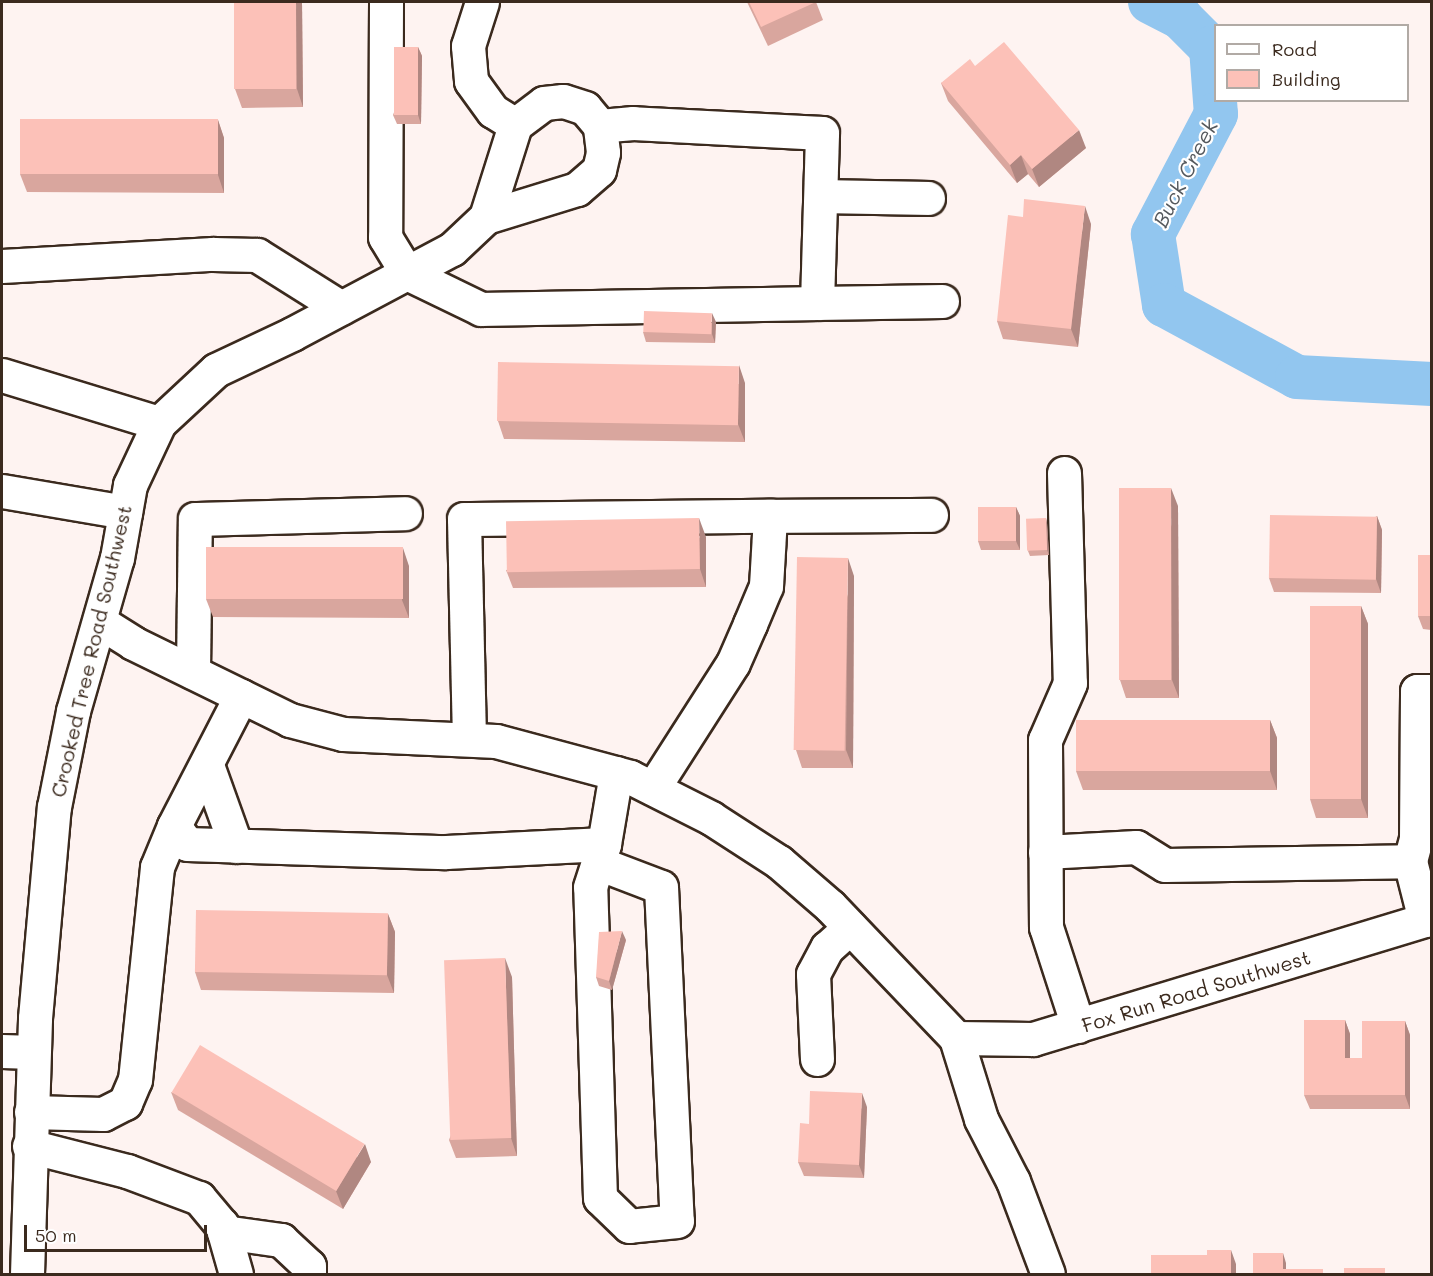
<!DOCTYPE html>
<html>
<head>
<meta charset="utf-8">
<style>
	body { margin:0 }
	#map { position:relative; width:1433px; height:1276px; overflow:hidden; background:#fef3f1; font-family:Mali,sans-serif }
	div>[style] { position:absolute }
	.river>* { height:44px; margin:-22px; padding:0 22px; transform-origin:22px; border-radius:22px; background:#92c6ef }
	.roads { filter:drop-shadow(2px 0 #3b2a1e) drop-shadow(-2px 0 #3b2a1e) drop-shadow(0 2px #3b2a1e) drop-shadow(0 -2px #3b2a1e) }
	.minor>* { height:33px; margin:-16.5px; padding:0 16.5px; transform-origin:16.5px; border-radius:16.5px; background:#fff }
	.wall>* { inset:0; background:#d9a69e }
	.shaded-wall>* { inset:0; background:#b08781 }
	.building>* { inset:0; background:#fcc1b8; transform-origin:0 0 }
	span { translate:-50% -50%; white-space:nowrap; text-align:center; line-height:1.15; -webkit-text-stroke:4.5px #fff; paint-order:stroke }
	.street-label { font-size:20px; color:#3b2a1e }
	.water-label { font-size:21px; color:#55595d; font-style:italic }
	.frame { position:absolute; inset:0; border:3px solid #3b2a1e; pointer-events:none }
	.legend { position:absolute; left:1214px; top:24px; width:195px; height:78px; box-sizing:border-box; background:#fff; border:2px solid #b1aaa5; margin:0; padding:8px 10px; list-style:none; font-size:18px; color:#3b2a1e }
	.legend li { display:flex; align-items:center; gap:12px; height:30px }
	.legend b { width:30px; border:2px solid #b1aaa5 }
	.scale { position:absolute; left:24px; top:1225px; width:183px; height:27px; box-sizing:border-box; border:3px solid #3b2a1e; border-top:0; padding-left:8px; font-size:18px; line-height:21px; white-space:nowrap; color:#3b2a1e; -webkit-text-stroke:4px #fff; paint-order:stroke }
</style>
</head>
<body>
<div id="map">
	<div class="river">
		<i style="left:1150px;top:2px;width:35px;rotate:27deg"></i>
		<i style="left:1181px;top:18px;width:42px;rotate:45deg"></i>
		<i style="left:1211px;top:48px;width:66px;rotate:85.7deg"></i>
		<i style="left:1216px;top:114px;width:136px;rotate:117.7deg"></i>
		<i style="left:1153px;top:234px;width:72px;rotate:81.2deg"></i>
		<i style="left:1164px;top:305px;width:151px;rotate:28.4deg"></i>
		<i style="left:1297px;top:377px;width:135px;rotate:3deg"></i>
	</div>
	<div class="roads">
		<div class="minor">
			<i style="left:386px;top:2px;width:235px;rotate:90.2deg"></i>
			<i style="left:385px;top:237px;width:42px;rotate:58.6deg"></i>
			<i style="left:407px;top:273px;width:82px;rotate:25.9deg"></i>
			<i style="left:481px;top:309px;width:336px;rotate:-1deg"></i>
			<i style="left:817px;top:303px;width:170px;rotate:-88.3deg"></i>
			<i style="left:822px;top:133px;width:189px;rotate:-177deg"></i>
			<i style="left:633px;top:123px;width:33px;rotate:175deg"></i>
			<i style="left:482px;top:2px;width:46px;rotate:107.7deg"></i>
			<i style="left:468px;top:46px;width:35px;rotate:85deg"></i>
			<i style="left:471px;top:81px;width:37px;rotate:54deg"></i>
			<i style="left:493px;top:111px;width:26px;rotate:32deg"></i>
			<i style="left:821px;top:196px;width:107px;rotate:1.1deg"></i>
			<i style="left:2px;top:266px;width:211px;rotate:-3.3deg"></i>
			<i style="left:213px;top:254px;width:44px;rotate:1.3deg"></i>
			<i style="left:257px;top:255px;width:99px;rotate:32.2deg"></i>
			<i style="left:817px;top:303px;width:125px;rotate:-0.9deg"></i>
			<i style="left:2px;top:375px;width:164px;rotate:17deg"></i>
			<i style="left:1064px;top:473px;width:210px;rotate:88.4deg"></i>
			<i style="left:1070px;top:683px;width:62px;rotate:113.7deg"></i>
			<i style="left:1045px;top:740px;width:187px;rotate:89.7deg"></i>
			<i style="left:1046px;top:927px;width:104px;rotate:72.1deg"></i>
			<i style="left:2px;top:491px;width:125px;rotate:9.7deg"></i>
			<i style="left:100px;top:622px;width:39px;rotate:32deg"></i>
			<i style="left:133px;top:643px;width:175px;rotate:26.1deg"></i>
			<i style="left:290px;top:720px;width:55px;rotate:14.8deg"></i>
			<i style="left:343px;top:734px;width:153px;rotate:2.6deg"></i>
			<i style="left:496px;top:741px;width:139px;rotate:15deg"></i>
			<i style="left:630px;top:777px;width:91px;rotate:26.8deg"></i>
			<i style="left:711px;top:818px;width:81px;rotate:32.9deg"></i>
			<i style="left:779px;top:862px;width:67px;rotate:40.8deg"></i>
			<i style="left:830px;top:906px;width:182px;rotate:46.3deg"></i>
			<i style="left:956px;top:1038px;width:85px;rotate:72.8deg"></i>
			<i style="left:981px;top:1119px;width:70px;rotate:62.7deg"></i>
			<i style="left:1013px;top:1181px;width:99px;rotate:69.4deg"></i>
			<i style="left:193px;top:672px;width:153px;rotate:-89.3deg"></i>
			<i style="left:195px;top:519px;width:210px;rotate:-1.6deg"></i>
			<i style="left:241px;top:696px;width:146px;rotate:117.3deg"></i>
			<i style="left:174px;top:826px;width:22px;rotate:54deg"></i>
			<i style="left:187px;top:844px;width:259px;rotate:1.8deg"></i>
			<i style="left:446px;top:852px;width:158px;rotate:-2.9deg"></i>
			<i style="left:469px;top:739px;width:220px;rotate:-91.3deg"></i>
			<i style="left:464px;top:519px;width:306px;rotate:-0.6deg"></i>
			<i style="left:207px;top:765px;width:86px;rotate:70.3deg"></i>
			<i style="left:653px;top:788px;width:148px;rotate:-57.4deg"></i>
			<i style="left:733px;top:663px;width:43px;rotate:-66.4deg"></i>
			<i style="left:750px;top:624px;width:41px;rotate:-67.2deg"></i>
			<i style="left:766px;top:586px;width:70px;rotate:-86.7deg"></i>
			<i style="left:770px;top:516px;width:161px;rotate:-0.4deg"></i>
			<i style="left:1045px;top:852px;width:91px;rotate:-3.1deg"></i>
			<i style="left:1136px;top:847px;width:34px;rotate:32deg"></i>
			<i style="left:1165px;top:865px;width:245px;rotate:-0.9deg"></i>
			<i style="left:1410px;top:861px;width:61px;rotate:75.7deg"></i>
			<i style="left:1410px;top:861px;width:24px;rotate:-75deg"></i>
			<i style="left:1416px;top:838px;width:147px;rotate:-89.6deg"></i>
			<i style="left:1417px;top:691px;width:15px"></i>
			<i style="left:598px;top:863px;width:67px;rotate:20.9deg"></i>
			<i style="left:661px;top:887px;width:334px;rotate:87.3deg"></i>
			<i style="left:677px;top:1221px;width:48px;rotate:174.1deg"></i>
			<i style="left:629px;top:1226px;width:40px;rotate:-136deg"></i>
			<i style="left:600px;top:1198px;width:311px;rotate:-91.8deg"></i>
			<i style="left:590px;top:887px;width:25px;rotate:-72deg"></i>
			<i style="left:598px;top:863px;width:20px;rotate:-72deg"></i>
			<i style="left:604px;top:844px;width:72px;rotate:-80.4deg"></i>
			<i style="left:956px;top:1038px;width:77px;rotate:0.7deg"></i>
			<i style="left:1033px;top:1039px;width:417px;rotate:-16.9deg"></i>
			<i style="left:2px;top:1051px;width:31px;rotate:2deg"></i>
			<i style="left:817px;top:1059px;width:85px;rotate:-92.7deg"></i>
			<i style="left:813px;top:974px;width:30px;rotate:-62deg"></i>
			<i style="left:827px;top:948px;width:31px;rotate:-42deg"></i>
			<i style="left:31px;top:1112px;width:72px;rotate:1.6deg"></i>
			<i style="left:103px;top:1114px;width:25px;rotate:-27deg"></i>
			<i style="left:125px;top:1103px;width:25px;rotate:-67deg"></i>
			<i style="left:135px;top:1080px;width:214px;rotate:-84.1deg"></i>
			<i style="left:157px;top:867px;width:44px;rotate:-67.5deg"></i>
			<i style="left:29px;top:1146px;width:101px;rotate:14.3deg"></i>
			<i style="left:127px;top:1171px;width:77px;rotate:20.6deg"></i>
			<i style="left:199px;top:1198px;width:35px;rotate:50deg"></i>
			<i style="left:222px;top:1225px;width:51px;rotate:74.1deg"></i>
			<i style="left:224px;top:1232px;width:58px;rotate:8deg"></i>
			<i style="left:281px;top:1240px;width:38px;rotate:43deg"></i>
			<i style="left:309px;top:1266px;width:8px;rotate:90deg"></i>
			<i style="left:27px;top:1274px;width:256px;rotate:-88.2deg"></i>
			<i style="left:35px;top:1018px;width:212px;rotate:-84.9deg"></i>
			<i style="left:54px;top:807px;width:98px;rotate:-78.8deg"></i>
			<i style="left:73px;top:711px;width:159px;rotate:-74deg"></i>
			<i style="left:117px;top:558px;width:74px;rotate:-79.9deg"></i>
			<i style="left:130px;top:485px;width:68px;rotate:-64.9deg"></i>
			<i style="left:159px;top:423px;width:78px;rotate:-42.9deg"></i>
			<i style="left:216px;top:370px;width:84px;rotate:-25.3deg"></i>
			<i style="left:292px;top:334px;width:181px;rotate:-28deg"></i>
			<i style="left:452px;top:249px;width:47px;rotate:-43.3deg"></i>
			<i style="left:486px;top:217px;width:95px;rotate:-17.1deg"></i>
			<i style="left:577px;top:189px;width:29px;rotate:-41deg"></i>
			<i style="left:599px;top:170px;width:18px;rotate:-77deg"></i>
			<i style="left:603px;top:152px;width:26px;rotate:-97deg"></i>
			<i style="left:600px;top:126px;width:23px;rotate:-130deg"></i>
			<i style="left:585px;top:108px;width:23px;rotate:-162deg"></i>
			<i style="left:563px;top:101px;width:19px;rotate:174deg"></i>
			<i style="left:544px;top:103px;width:36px;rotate:143deg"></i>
			<i style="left:515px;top:125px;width:96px;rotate:107.5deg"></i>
		</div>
	</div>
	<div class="wall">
		<i style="clip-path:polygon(302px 2px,303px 107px,242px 108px,235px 89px)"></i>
		<i style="clip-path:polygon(747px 2px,816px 2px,823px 20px,768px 46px)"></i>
		<i style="clip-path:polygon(418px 47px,422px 56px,421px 124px,397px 124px,393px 115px)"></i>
		<i style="clip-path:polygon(975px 66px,1086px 148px,1039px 187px,1028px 174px,1017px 183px,948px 101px,941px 83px)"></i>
		<i style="clip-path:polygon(218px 120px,224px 138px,224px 193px,27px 192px,20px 174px)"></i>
		<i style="clip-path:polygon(1091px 224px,1078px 347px,1003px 339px,997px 321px)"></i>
		<i style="clip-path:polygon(716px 322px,715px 343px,646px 342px,643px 332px)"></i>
		<i style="clip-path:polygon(745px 383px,745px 442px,504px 439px,498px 421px)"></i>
		<i style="clip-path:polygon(1178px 506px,1179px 698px,1126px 698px,1120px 680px)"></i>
		<i style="clip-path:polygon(1016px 507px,1020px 516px,1020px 550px,981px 550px,978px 541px)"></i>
		<i style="clip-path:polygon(1377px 516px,1382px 530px,1381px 593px,1274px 592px,1269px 578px)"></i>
		<i style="clip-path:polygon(1046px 518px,1047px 523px,1049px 555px,1030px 556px,1028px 551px)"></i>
		<i style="clip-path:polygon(706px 537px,706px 587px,513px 588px,506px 570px)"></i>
		<i style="clip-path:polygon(1431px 555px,1431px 630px,1423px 629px,1418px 616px)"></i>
		<i style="clip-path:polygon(409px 566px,409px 618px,213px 617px,206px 599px)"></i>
		<i style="clip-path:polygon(854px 576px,853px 768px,802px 768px,796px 750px)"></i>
		<i style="clip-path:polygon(1361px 606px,1368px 624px,1368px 818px,1316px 818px,1310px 799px)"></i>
		<i style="clip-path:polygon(1270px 720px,1277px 738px,1277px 790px,1083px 790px,1076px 771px)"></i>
		<i style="clip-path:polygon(388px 914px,395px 932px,394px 993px,201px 990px,195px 972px)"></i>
		<i style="clip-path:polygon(626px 940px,612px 990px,599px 986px,596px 977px)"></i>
		<i style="clip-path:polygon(512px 977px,517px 1156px,456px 1158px,449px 1140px)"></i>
		<i style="clip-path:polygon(1345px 1020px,1350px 1034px,1350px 1058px,1362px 1058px,1405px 1021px,1410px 1035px,1410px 1109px,1310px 1109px,1304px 1095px)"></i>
		<i style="clip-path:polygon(171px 1092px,371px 1162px,343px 1209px,178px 1110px)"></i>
		<i style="clip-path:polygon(867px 1107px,864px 1178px,804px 1176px,798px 1162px,809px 1124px)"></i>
	</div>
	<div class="shaded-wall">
		<i style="clip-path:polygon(296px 2px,302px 2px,303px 107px,297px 89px)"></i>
		<i style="clip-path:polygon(418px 47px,422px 56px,421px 124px,418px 115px)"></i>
		<i style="clip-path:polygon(218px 120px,224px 138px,224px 193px,218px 175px)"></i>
		<i style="clip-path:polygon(1079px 130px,1086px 148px,1039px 187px,1032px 169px)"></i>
		<i style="clip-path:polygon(1021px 155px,1028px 174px,1017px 183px,1010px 165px)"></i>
		<i style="clip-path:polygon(1085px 206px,1091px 224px,1078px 347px,1071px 329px)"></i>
		<i style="clip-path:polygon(712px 313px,716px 322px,715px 343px,712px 334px)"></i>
		<i style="clip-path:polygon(739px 365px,745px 383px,745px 442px,738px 424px)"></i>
		<i style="clip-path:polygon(1171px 488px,1178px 506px,1179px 698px,1172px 680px)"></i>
		<i style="clip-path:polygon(1016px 507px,1020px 516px,1020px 550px,1016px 541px)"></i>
		<i style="clip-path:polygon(1377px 516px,1382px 530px,1381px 593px,1376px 579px)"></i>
		<i style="clip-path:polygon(699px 518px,706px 537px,706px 587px,700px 569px)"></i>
		<i style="clip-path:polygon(1046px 518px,1047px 523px,1049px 555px,1047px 550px)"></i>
		<i style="clip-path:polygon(403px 548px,409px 566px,409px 618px,402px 600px)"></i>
		<i style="clip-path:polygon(848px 558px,854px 576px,853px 768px,846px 750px)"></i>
		<i style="clip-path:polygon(1361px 606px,1368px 624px,1368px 818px,1361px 799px)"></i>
		<i style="clip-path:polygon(1270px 720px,1277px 738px,1277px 790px,1270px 771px)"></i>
		<i style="clip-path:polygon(388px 914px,395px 932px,394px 993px,387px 975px)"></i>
		<i style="clip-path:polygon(622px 931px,626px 940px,612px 990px,609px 981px)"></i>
		<i style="clip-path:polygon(505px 958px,512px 977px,517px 1156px,511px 1138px)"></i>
		<i style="clip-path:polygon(1345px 1020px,1350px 1034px,1350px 1072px,1345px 1058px)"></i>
		<i style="clip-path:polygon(1405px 1021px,1410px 1035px,1410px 1109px,1405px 1095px)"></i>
		<i style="clip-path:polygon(862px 1093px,867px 1107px,864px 1178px,859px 1165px)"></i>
		<i style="clip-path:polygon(365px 1144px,371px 1162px,343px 1209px,336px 1191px)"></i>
		<i style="clip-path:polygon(1231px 1250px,1236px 1264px,1236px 1275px,1231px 1275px)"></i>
		<i style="clip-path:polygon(1283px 1253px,1286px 1263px,1286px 1275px,1283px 1269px)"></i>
	</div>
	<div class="building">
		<i style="left:234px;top:2px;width:62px;height:87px"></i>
		<i style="clip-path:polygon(749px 2px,816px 2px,761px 27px)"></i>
		<i style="clip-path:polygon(1004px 42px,1079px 130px,1032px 169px,1021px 155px,1010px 165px,941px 83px,970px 59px,975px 66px)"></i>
		<i style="left:394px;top:47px;width:24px;height:68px"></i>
		<i style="left:20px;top:119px;width:198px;height:55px"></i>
		<i style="clip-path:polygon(1024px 199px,1085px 206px,1071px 329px,997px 321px,1008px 215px,1023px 217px)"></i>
		<i style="left:644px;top:311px;width:68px;height:21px;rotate:2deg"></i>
		<i style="left:498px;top:362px;width:241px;height:59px;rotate:1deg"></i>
		<i style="left:1119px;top:488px;width:52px;height:192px"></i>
		<i style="left:978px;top:507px;width:38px;height:34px"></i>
		<i style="left:1270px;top:515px;width:107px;height:63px;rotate:1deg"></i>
		<i style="left:699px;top:518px;width:51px;height:193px;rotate:89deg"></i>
		<i style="left:1046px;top:518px;width:32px;height:20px;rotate:88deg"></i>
		<i style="left:206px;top:547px;width:197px;height:52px"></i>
		<i style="left:1418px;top:555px;width:13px;height:61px"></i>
		<i style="left:797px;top:557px;width:51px;height:193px;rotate:1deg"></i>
		<i style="left:1310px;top:606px;width:51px;height:193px"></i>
		<i style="left:1076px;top:720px;width:194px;height:51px"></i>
		<i style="left:196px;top:910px;width:192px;height:62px;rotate:1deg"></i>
		<i style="clip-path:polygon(622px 931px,609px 981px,596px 977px,599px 932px)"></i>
		<i style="left:505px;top:958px;width:180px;height:61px;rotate:88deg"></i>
		<i style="clip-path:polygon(1304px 1020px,1345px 1020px,1345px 1058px,1362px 1058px,1362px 1021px,1405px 1021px,1405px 1095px,1304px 1095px)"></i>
		<i style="left:200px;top:1045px;width:192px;height:55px;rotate:31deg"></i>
		<i style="clip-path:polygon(810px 1091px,862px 1093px,859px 1165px,798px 1162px,800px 1123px,809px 1124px)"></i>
		<i style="clip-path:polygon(1207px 1250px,1231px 1250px,1231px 1275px,1151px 1275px,1151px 1255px,1207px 1255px)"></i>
		<i style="clip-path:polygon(1253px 1253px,1283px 1253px,1283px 1269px,1323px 1269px,1323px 1275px,1253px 1275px)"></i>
		<i style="left:1344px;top:1268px;width:41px;height:7px"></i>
	</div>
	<div class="street-label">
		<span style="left:91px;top:651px;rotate:-77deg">Crooked Tree Road Southwest</span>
		<span style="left:1196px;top:991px;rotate:-17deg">Fox Run Road Southwest</span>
	</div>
	<div class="water-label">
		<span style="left:1185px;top:173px;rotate:-63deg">Buck Creek</span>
	</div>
	<div class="frame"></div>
	<ul class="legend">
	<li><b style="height:8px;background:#fff"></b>Road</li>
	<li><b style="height:16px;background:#fcc1b8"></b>Building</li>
	</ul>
	<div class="scale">50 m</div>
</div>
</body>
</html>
